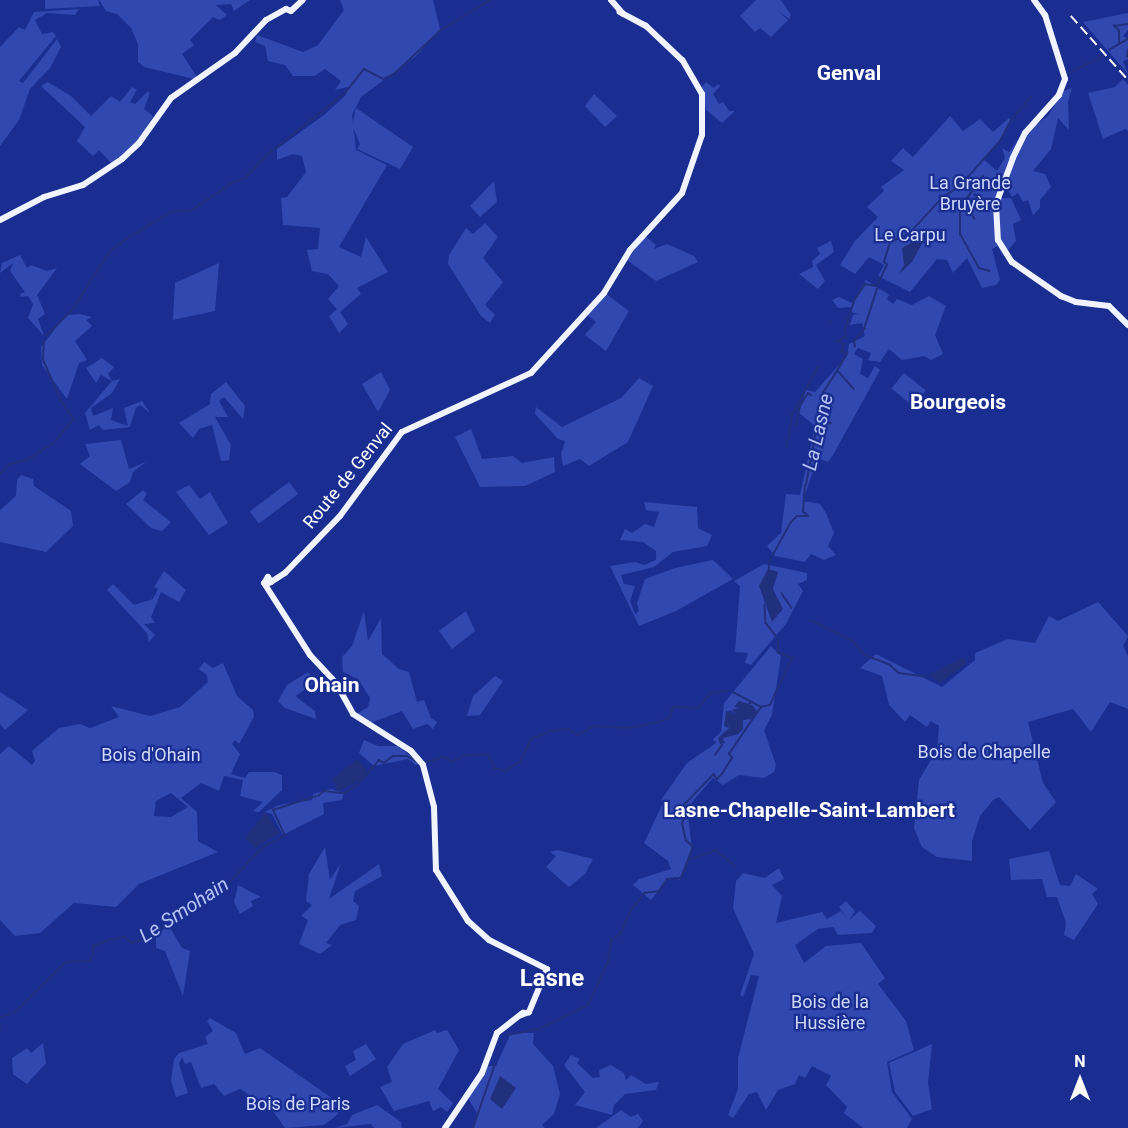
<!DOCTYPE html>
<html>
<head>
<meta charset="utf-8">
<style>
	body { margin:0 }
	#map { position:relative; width:1128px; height:1128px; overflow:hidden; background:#1a2e91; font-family:Roboto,sans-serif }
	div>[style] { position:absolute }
	.green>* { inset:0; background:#3148b0; transform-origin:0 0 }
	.water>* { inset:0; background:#21307c }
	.stream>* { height:1.5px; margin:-0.75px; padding:0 0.75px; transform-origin:0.75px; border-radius:0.75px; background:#21307c }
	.major>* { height:6px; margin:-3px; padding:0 3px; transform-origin:3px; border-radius:3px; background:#f1f3ff }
	.rail>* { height:1.5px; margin-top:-0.75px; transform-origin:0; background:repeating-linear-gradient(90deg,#fff 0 10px,transparent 0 14.5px) }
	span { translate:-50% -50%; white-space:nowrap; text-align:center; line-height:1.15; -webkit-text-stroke:4.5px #1a2e91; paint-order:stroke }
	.park-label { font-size:18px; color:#cfd8fb }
	.street-label { font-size:18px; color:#fff }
	.water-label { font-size:20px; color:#b5c2f6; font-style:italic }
	.quarter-label { font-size:21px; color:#fff; font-weight:700 }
	.district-label { font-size:24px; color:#fff; font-weight:700 }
	.north { position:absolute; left:1050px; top:1050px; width:60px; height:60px; -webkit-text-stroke:4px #1a2e91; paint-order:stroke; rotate:0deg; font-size:16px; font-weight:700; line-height:24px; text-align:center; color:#fff }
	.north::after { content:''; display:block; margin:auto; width:21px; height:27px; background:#fff; clip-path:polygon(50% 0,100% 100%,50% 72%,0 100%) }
</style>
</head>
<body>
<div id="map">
	<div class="green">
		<i style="clip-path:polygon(45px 0,98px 0,100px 6px,45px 9px)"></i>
		<i style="clip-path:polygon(99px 0,250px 0,234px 11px,231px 4px,216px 5px,227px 15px,220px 20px,213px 17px,190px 40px,194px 45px,182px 54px,197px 77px,194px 79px,144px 67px,138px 62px,138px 44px,131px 28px,117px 14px,106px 11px)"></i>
		<i style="clip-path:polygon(340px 0,433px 0,440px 29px,416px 56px,361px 97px,352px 115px,356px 150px,387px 165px,339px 247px,361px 257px,366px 237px,388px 272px,357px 288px,361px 294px,340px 312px,348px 324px,339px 333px,329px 316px,337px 309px,328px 299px,339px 286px,328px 274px,312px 271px,307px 250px,318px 249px,320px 228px,283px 225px,281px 198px,287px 197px,306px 172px,302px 156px,293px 154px,277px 160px,277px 149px,324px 115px,346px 95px,348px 87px,335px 90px,341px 81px,325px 69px,314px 76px,293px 76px,285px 65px,268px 61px,265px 46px,255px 42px,257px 35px,303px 52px,318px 45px,344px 10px)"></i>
		<i style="clip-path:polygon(756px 0,781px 0,791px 15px,789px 19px,777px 10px,788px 20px,771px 37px,760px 28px,755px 32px,740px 16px)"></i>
		<i style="clip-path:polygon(79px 9px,75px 15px,47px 13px,35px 20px,42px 34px,53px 32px,56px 36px,19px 81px,23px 83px,57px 39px,61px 47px,50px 68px,30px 89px,19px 120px,0 146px,0 47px,19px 27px,25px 30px,34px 12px)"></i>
		<i style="clip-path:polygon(1128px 13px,1128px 30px,1123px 36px,1128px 39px,1128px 59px,1123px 61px,1128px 74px,1083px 22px)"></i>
		<i style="clip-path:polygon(1123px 79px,1128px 85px,1128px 131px,1125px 129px,1103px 139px,1088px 93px,1115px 87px)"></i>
		<i style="clip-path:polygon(48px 82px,71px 96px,91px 116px,111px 96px,120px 102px,132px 87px,137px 90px,130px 102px,135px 104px,148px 91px,150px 93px,144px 109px,153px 116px,141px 138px,112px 164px,99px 150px,93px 156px,77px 141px,85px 127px,41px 86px)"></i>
		<i style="clip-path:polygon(706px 82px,714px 88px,718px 84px,720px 86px,713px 94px,719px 104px,723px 102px,729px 111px,735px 111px,722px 123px,706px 110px,701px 88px)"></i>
		<i style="clip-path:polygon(1072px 88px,1068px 102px,1069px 130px,1058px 118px,1051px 149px,1033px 171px,1045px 174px,1051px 187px,1040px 200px,1040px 208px,1033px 215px,1028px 200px,1023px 202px,1018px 193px,1012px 197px,1005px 184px,998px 198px,1011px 198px,1021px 220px,1013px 224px,1016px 241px,1003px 256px,998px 246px,992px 249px,1000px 280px,996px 285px,982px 288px,967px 258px,953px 273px,947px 260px,937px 259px,910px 292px,878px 276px,884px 265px,869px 257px,855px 274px,840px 265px,855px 241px,878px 217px,867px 207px,884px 191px,881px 187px,904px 170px,891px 161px,903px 148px,913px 157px,950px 116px,963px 131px,980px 119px,993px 132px,1009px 118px,1012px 121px,1000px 141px,984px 160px,997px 171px,1005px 158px,1002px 148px,1009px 152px,1021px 136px,1048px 116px,1063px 91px)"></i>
		<i style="clip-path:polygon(594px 94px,617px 116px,605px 127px,585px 106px)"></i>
		<i style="clip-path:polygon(356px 108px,413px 147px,400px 169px,357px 149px,360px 144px,352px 125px)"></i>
		<i style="clip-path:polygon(494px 181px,497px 202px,480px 217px,470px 206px)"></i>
		<i style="clip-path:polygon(485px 223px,498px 237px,483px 258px,503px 282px,485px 305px,495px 315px,490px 323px,481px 316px,448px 264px,449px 255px,466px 228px,473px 234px)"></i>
		<i style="clip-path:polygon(645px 236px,656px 245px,654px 249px,667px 244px,694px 256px,698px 262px,656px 281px,627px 260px)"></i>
		<i style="clip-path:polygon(831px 241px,834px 252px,816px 265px,825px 281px,818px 289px,799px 274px,813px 267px,812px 261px,820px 254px,817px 248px)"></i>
		<i style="clip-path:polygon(20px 255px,27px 268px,31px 265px,47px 271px,57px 268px,37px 295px,45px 314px,38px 319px,44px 336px,28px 318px,33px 304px,28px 296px,21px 297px,20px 294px,25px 292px,10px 271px,13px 263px,0 273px,2px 263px)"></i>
		<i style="clip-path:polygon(219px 263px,215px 311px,173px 320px,175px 283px)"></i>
		<i style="clip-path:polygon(866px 280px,889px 295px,887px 299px,893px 304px,897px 299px,912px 305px,929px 296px,946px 306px,935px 335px,943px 354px,931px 360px,924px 356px,902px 360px,889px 349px,880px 362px,868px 360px,871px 353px,858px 348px,854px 354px,863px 359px,860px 374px,868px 378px,875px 366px,880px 370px,833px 455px,828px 462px,820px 459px,815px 465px,803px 501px,820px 504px,826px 513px,834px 533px,828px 546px,836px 555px,824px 560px,811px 554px,805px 562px,775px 556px,767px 546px,781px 533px,786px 494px,800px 495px,815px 426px,799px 413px,806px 390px,815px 392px,847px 356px,849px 344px,865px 336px,862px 323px,850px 325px,853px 315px,860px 314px,853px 313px,850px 307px,838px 308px,832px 300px,839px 297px,852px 303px)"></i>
		<i style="clip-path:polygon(605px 293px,629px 311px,606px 351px,585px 335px,596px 322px,586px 314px)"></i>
		<i style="clip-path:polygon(80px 314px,92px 317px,86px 320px,92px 326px,75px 341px,87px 360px,79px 363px,67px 399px,42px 365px,41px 347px,66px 315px)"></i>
		<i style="clip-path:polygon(102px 358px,114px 367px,108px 374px,112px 381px,120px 379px,112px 393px,91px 408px,93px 416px,113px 408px,111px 420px,128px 426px,124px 408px,142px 401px,150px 413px,140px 405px,136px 408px,130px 427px,103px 430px,99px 425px,90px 430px,85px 413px,112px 381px,101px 375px,96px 383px,86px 368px)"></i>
		<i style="clip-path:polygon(381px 372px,390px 390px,378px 412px,362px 384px)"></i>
		<i style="left:904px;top:373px;width:28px;height:20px;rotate:39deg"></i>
		<i style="clip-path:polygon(639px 378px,653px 386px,628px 442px,589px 466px,580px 459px,563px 466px,561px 454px,565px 441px,558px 439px,535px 414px,536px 407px,562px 427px,621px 398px)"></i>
		<i style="clip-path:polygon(226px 382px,245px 406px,243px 419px,224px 397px,219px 401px,228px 417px,215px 417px,231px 445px,229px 460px,221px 461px,212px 425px,199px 429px,193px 438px,179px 423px,210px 404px,211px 394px)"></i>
		<i style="clip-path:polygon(471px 429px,482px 459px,513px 456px,522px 463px,554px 457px,555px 472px,525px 486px,480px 487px,455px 437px)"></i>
		<i style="clip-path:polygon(121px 440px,129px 469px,146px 462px,133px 472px,130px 482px,116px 491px,80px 464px,90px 456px,85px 444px)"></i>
		<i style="clip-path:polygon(21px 475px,33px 479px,34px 486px,71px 511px,73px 526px,46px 552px,0 542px,0 510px,16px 496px,17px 480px)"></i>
		<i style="left:289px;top:482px;width:15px;height:49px;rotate:53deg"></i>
		<i style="clip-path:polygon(189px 485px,200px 499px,210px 492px,228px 523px,209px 535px,176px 492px)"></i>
		<i style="clip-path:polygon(143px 490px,147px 494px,143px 500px,171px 522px,162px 531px,151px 528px,126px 504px)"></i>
		<i style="clip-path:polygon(644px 502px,697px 507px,698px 528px,712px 535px,707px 546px,673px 552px,654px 567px,621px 575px,624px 584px,635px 586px,630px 601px,635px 614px,639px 611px,637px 603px,645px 579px,675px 568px,713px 560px,733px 579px,676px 611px,639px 626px,610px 566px,635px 562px,644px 565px,656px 560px,656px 551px,643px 542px,620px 540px,625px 529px,632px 533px,645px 524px,654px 527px,659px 512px,646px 510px)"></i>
		<i style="clip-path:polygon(764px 564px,807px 573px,807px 580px,798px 584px,803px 591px,786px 624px,751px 665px,745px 663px,748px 653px,735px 652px,740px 586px,734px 581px)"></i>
		<i style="clip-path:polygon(164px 571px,186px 590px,179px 602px,161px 592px,151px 617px,155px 623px,144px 624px,155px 635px,149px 642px,147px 633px,107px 590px,113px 584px,134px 605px,153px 599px,158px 589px,154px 587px)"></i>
		<i style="clip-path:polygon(1098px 602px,1128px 636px,1123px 646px,1128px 656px,1128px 709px,1110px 702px,1091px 732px,1073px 709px,1028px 722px,1043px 783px,1056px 802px,1030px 830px,999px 797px,993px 800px,980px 816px,972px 841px,972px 861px,937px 857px,922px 847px,914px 828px,919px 780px,937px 750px,939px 726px,931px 721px,927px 727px,910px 715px,905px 722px,889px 705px,882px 676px,860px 668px,876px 654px,942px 687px,975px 660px,975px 653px,1008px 639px,1035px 643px,1049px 616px,1058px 621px)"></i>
		<i style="clip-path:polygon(364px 611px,368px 641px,381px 618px,382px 654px,399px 669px,409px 672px,417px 702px,424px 700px,431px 718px,437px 722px,433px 729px,427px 724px,413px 729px,402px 711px,368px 724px,355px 715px,368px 707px,370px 698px,358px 679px,343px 672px,342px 657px,352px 646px)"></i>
		<i style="clip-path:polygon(466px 611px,475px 631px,452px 649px,439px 631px)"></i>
		<i style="clip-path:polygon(evenodd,771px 646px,781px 656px,772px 715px,764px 730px,776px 765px,774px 772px,764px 778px,739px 775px,723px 785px,713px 778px,692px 802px,688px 815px,692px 850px,680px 880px,675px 877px,667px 880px,651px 900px,633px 885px,639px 879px,671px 869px,668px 861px,644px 843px,663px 803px,661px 800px,687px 763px,716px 743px,713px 739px,721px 732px,724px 703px,771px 646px,739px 701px,757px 711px,743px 720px,743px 729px,738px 734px,722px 738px,720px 744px,722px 734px,736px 723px,734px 719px,726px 728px,726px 713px,730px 710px,738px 716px,732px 710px,740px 708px,735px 706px,739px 701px)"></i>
		<i style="clip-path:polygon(evenodd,204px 662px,213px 668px,223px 663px,237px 696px,253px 710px,254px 717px,239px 744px,235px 740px,232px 744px,240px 754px,231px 774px,245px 778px,249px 772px,274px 772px,282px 775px,282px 790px,259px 812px,253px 811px,263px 802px,240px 796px,243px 780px,224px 776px,219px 791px,201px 783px,181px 798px,197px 812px,198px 841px,218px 852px,139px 884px,116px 907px,74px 903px,40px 933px,15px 936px,0 920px,0 754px,9px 746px,32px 765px,35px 761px,32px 751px,59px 728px,80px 724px,90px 728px,119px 717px,111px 706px,150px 716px,180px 707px,208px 682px,207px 675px,199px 669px,204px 662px,171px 793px,188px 807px,171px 817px,154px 816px,156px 801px,171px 793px)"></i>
		<i style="clip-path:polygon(308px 672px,317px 682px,295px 696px,315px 711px,316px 719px,285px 708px,278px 701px,287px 685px)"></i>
		<i style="clip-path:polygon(495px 676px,503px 681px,480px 715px,467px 716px,473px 696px)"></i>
		<i style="clip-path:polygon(0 692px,28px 710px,5px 730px,0 724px)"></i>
		<i style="clip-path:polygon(364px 740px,378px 746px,398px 746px,419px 763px,416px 765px,408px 759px,374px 766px,359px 753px)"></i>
		<i style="clip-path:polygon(331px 789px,344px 793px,342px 800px,323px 803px,324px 814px,283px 835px,272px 814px,265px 812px,279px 805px,312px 800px,313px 794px)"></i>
		<i style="clip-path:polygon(325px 847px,330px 880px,341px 863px,329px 899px,379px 864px,382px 876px,355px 891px,353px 901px,359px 906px,356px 920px,340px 925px,326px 943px,332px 945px,320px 954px,299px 944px,308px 920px,301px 916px,312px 905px,306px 901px,309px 874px)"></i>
		<i style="clip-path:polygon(557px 850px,593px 859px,585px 874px,569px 887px,546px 867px,556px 856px,550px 852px)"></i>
		<i style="clip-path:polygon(1049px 851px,1060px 885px,1070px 886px,1076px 874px,1098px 889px,1092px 894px,1098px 904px,1074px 940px,1064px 935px,1066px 923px,1057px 897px,1047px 897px,1042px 879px,1011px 880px,1009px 859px)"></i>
		<i style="clip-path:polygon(779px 868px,784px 879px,772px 885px,782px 896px,776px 923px,822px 912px,827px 919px,841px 911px,847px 918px,839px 907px,846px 901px,855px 911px,849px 920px,860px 911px,876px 926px,872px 933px,838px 935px,833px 927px,818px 929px,795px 945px,804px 963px,826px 946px,861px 943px,885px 978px,878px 984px,906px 1021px,914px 1050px,887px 1062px,892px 1092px,912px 1119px,907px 1128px,863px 1128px,844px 1113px,847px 1107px,826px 1085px,831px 1076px,812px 1066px,805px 1078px,799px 1075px,795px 1084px,778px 1090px,766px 1110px,757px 1092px,749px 1094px,733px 1118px,728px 1115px,738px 1089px,738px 1058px,759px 976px,751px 975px,743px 997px,740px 995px,754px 954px,733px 908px,736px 881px,743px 873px,765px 878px)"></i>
		<i style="clip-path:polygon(238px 885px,261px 897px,251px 901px,253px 906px,240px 914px,234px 902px)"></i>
		<i style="clip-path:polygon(169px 926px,182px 948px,190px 951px,183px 996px,165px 951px,156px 948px,156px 937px,152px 937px)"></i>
		<i style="clip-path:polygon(210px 1018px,236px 1033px,245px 1054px,260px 1048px,342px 1105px,337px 1115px,324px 1125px,285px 1128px,272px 1110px,240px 1089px,224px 1096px,214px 1084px,201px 1088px,191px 1062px,185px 1064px,182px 1057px,179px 1064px,188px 1093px,176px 1097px,171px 1081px,174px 1059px,179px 1053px,208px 1044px,205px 1037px,213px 1031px,207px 1021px)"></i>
		<i style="clip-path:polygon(435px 1030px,437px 1033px,447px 1030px,459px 1050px,438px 1089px,453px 1103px,447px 1112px,441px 1107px,433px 1111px,429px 1101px,394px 1111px,380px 1087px,392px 1082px,387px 1067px,403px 1044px)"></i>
		<i style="clip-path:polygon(511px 1033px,534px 1033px,533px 1044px,553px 1066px,560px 1094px,554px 1114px,542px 1125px,545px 1128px,474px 1128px,478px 1115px,468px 1098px,485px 1066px,496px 1066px)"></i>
		<i style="clip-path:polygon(43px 1043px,46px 1063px,27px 1084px,13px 1074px,12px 1058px,27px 1048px,31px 1053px)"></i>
		<i style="clip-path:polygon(366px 1044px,376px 1059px,350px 1076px,345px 1066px,356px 1060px,353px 1051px)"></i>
		<i style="clip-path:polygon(932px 1044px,928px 1083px,932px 1109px,913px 1116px,895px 1092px,889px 1063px)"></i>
		<i style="clip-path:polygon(571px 1055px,580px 1059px,577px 1063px,593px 1078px,600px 1077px,599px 1070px,611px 1065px,624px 1073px,626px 1080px,631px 1075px,646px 1084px,659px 1082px,656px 1090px,625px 1094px,614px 1105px,612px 1115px,575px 1105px,585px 1092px,564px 1065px)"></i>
		<i style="clip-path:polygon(377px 1105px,401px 1122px,402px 1128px,374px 1128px,371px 1124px,335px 1128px,347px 1124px,352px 1115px)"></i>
		<i style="clip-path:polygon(621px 1110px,631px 1117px,638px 1114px,643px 1121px,638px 1128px,596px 1128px)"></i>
	</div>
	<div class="water">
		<i style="clip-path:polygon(918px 230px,926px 236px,912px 262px,899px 274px,904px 265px,902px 248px,912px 242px)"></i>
		<i style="clip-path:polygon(768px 569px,778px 572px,773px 589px,783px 609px,772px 622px,759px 586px)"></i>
		<i style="clip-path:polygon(960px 659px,965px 658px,966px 664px,940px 683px,928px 675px)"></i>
		<i style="clip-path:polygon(739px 701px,752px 705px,757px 711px,752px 719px,743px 720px,743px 729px,738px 734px,723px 738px,725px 743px,720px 744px,718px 738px,730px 728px,724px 726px,726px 711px,738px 716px,732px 710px,740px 708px,734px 707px)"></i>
		<i style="clip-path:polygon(357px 759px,367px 770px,365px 778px,338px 791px,332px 779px)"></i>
		<i style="clip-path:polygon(265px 812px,280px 833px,255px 848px,245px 838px)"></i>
		<i style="clip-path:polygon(500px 1076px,516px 1088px,502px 1109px,490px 1099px)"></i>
	</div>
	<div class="stream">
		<i style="left:443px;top:29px;width:55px;rotate:-31.7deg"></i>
		<i style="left:1119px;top:43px;width:12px;rotate:-90deg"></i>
		<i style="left:1119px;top:31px;width:7px;rotate:-135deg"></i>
		<i style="left:1114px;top:26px;width:14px;rotate:-8deg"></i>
		<i style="left:1109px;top:50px;width:22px;rotate:-30deg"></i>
		<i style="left:1127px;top:57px;width:7px;rotate:-82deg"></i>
		<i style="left:1065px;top:75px;width:41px;rotate:-25.9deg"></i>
		<i style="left:346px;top:92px;width:29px;rotate:-52deg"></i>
		<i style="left:364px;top:69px;width:22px;rotate:27deg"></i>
		<i style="left:384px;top:79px;width:11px;rotate:-27deg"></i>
		<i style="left:394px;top:74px;width:64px;rotate:-43.1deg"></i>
		<i style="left:1024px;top:105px;width:11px;rotate:-49deg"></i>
		<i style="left:1013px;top:118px;width:13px;rotate:-51deg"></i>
		<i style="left:276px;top:148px;width:88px;rotate:-38.6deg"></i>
		<i style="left:235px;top:182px;width:11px;rotate:-22deg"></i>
		<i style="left:245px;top:178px;width:40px;rotate:-45deg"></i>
		<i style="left:961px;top:207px;width:10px;rotate:24deg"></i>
		<i style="left:970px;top:211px;width:9px;rotate:58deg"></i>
		<i style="left:133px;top:235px;width:44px;rotate:-31.2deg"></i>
		<i style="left:171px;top:212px;width:21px;rotate:-5deg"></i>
		<i style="left:192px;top:210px;width:50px;rotate:-33.7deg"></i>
		<i style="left:960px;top:235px;width:27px;rotate:-90deg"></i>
		<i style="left:960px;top:208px;width:39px;rotate:-54deg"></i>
		<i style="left:961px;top:235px;width:38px;rotate:61deg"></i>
		<i style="left:979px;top:268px;width:11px;rotate:15deg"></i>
		<i style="left:110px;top:251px;width:26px;rotate:-36deg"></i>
		<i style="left:91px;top:280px;width:34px;rotate:-56deg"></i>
		<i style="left:878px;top:284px;width:21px;rotate:-65deg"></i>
		<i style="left:887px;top:265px;width:4px;rotate:-135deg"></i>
		<i style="left:884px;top:262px;width:21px;rotate:-73deg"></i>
		<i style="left:890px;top:242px;width:21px;rotate:-23deg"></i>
		<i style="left:909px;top:234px;width:49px;rotate:-47.5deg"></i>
		<i style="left:942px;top:198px;width:22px;rotate:-34deg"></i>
		<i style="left:960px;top:186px;width:60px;rotate:-48.4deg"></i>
		<i style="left:1000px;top:141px;width:24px;rotate:-62deg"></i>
		<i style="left:829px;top:322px;width:1px;rotate:-45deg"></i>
		<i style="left:46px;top:336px;width:38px;rotate:-45deg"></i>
		<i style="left:73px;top:309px;width:32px;rotate:-58deg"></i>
		<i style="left:855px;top:347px;width:6px;rotate:-99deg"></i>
		<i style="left:854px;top:341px;width:16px;rotate:-50deg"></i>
		<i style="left:864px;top:329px;width:42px;rotate:-72deg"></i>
		<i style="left:846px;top:353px;width:5px;rotate:-169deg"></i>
		<i style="left:841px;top:352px;width:8px;rotate:-67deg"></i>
		<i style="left:844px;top:345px;width:7px;rotate:-153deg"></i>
		<i style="left:838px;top:342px;width:10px;rotate:-37deg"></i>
		<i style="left:846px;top:336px;width:7px;rotate:-98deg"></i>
		<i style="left:845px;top:329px;width:32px;rotate:-72deg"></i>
		<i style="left:855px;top:299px;width:18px;rotate:-56deg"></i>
		<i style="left:865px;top:284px;width:12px;rotate:9deg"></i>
		<i style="left:43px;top:360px;width:19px;rotate:-87deg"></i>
		<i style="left:44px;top:361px;width:43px;rotate:66.4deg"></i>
		<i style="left:61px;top:400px;width:23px;rotate:56deg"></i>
		<i style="left:74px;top:419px;width:28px;rotate:129deg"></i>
		<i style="left:838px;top:371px;width:24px;rotate:48deg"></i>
		<i style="left:832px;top:379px;width:29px;rotate:-59deg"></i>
		<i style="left:821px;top:424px;width:10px;rotate:-6deg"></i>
		<i style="left:796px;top:426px;width:20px;rotate:-79deg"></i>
		<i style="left:800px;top:406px;width:15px;rotate:-58deg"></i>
		<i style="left:808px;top:393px;width:4px;rotate:34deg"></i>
		<i style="left:787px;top:447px;width:32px;rotate:-81deg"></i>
		<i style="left:792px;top:415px;width:55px;rotate:-61.6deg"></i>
		<i style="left:0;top:474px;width:13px;rotate:-48deg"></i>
		<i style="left:9px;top:464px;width:16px;rotate:-11deg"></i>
		<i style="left:25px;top:461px;width:34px;rotate:-32deg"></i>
		<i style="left:806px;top:485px;width:94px;rotate:-79.5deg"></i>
		<i style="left:823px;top:393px;width:15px;rotate:-58deg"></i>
		<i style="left:769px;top:562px;width:46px;rotate:-61.2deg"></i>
		<i style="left:791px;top:522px;width:8px;rotate:-45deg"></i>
		<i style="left:797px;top:516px;width:11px"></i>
		<i style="left:808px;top:516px;width:6px;rotate:-141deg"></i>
		<i style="left:803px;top:512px;width:26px;rotate:-86deg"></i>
		<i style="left:769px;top:571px;width:6px;rotate:-90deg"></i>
		<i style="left:782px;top:593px;width:4px;rotate:63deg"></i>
		<i style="left:785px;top:598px;width:12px;rotate:55deg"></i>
		<i style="left:765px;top:605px;width:18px;rotate:87deg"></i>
		<i style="left:766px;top:623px;width:16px;rotate:52deg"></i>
		<i style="left:810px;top:620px;width:48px;rotate:26deg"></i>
		<i style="left:853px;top:641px;width:18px;rotate:49deg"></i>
		<i style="left:865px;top:655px;width:26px;rotate:21deg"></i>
		<i style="left:889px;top:664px;width:13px;rotate:42deg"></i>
		<i style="left:899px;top:673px;width:27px;rotate:8deg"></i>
		<i style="left:733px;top:692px;width:32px;rotate:28deg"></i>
		<i style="left:748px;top:705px;width:4px;rotate:-45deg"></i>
		<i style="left:715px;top:755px;width:12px;rotate:-55deg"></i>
		<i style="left:425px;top:762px;width:20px;rotate:-15deg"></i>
		<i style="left:444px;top:757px;width:10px;rotate:29deg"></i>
		<i style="left:453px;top:762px;width:13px;rotate:-29deg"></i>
		<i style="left:464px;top:756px;width:24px;rotate:-5deg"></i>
		<i style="left:488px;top:754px;width:16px;rotate:63deg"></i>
		<i style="left:495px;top:768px;width:10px;rotate:17deg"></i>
		<i style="left:505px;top:771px;width:17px;rotate:-31deg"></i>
		<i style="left:520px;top:762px;width:25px;rotate:-64deg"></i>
		<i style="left:531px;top:739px;width:21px;rotate:-23deg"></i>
		<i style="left:550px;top:731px;width:19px;rotate:-6deg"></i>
		<i style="left:569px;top:729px;width:11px;rotate:34deg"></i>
		<i style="left:578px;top:735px;width:18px;rotate:-29deg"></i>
		<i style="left:594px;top:726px;width:33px;rotate:3deg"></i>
		<i style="left:627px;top:728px;width:29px;rotate:-10deg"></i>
		<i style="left:656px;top:723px;width:15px;rotate:-20deg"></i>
		<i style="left:670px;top:718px;width:11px;rotate:-75deg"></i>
		<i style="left:673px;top:707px;width:25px;rotate:2deg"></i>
		<i style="left:698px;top:708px;width:20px;rotate:-49deg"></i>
		<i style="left:711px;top:693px;width:17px;rotate:-7deg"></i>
		<i style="left:318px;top:796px;width:8px;rotate:-40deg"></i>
		<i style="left:324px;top:791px;width:20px;rotate:6deg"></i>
		<i style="left:344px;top:793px;width:17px;rotate:-31deg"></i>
		<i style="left:359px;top:784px;width:31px;rotate:-50deg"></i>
		<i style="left:379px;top:760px;width:6px;rotate:31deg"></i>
		<i style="left:384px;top:763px;width:11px;rotate:-38deg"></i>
		<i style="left:393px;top:756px;width:14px"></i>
		<i style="left:407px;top:756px;width:15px;rotate:28deg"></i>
		<i style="left:691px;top:859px;width:27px;rotate:-20deg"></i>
		<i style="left:716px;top:850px;width:26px;rotate:40deg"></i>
		<i style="left:246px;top:864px;width:25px;rotate:-43deg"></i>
		<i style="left:264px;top:847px;width:24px;rotate:-28deg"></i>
		<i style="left:285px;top:836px;width:29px;rotate:-115deg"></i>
		<i style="left:273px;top:810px;width:45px;rotate:-18deg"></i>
		<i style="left:93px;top:955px;width:9px;rotate:-90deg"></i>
		<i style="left:93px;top:946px;width:17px;rotate:-21deg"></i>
		<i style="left:109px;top:940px;width:16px;rotate:-11deg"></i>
		<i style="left:125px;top:937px;width:9px;rotate:41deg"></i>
		<i style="left:132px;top:943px;width:21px;rotate:-19deg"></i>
		<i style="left:152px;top:936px;width:34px;rotate:-43deg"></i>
		<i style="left:177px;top:913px;width:52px;rotate:-27.6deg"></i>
		<i style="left:223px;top:889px;width:33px;rotate:-46deg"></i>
		<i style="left:15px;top:1012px;width:71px;rotate:-44.4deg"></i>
		<i style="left:66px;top:962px;width:25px;rotate:-2deg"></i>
		<i style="left:91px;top:961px;width:4px;rotate:-76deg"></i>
		<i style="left:0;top:1017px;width:10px;rotate:-17deg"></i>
		<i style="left:0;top:1027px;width:4px;rotate:90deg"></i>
		<i style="left:542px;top:1028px;width:51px;rotate:-26.6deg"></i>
		<i style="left:588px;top:1005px;width:47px;rotate:-65.1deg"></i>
		<i style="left:608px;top:962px;width:22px;rotate:-82deg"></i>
		<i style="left:611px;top:940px;width:11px;rotate:-34deg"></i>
		<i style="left:620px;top:934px;width:26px;rotate:-65deg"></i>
		<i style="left:631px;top:910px;width:22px;rotate:-51deg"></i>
		<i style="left:645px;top:893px;width:14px;rotate:-8deg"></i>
		<i style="left:659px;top:891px;width:14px;rotate:-56deg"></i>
		<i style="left:667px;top:879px;width:14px;rotate:-4deg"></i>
		<i style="left:681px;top:878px;width:33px;rotate:-69deg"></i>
		<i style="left:693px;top:847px;width:9px;rotate:-139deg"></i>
		<i style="left:686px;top:841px;width:18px;rotate:-103deg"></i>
		<i style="left:682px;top:823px;width:11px;rotate:-63deg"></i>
		<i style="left:687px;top:813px;width:8px;rotate:-140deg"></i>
		<i style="left:681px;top:808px;width:47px;rotate:-45.9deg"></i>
		<i style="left:714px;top:774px;width:6px;rotate:59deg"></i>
		<i style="left:717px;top:779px;width:7px;rotate:-45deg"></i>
		<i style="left:722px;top:774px;width:19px;rotate:-58deg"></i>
		<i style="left:732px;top:758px;width:5px;rotate:-127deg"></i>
		<i style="left:729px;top:754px;width:57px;rotate:-55.8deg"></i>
		<i style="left:761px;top:707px;width:9px;rotate:-13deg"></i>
		<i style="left:770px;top:705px;width:52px;rotate:-64.9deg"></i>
		<i style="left:792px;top:658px;width:15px;rotate:-160deg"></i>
		<i style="left:778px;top:653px;width:13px;rotate:-90deg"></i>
		<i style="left:508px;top:1035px;width:33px;rotate:-11deg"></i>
		<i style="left:473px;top:1128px;width:68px;rotate:-71deg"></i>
	</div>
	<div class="major">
		<i style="left:611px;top:0;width:18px;rotate:49deg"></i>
		<i style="left:1034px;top:0;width:19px;rotate:54deg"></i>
		<i style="left:1045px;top:15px;width:67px;rotate:72.6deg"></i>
		<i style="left:1065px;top:79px;width:17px;rotate:111deg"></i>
		<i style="left:1059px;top:95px;width:51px;rotate:131.8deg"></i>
		<i style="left:1025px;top:133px;width:28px;rotate:116deg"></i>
		<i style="left:1013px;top:158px;width:49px;rotate:110.3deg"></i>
		<i style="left:996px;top:204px;width:36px;rotate:87deg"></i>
		<i style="left:998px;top:240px;width:26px;rotate:58deg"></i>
		<i style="left:1012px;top:262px;width:60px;rotate:34.8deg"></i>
		<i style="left:1061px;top:296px;width:16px;rotate:22deg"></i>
		<i style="left:1076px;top:302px;width:33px;rotate:7deg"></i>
		<i style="left:1109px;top:306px;width:27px;rotate:45deg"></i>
		<i style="left:0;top:220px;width:50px;rotate:-27.6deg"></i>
		<i style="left:44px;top:197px;width:41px;rotate:-17.1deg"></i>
		<i style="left:83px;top:185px;width:47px;rotate:-33.7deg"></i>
		<i style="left:122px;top:159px;width:23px;rotate:-43deg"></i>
		<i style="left:139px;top:143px;width:55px;rotate:-54.6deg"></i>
		<i style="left:171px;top:98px;width:78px;rotate:-35.1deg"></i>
		<i style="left:235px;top:53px;width:45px;rotate:-46.8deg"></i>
		<i style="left:266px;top:20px;width:23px;rotate:-29deg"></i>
		<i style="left:286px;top:9px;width:5px;rotate:22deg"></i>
		<i style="left:291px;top:11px;width:16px;rotate:-43deg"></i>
		<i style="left:271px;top:582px;width:17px;rotate:-33deg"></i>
		<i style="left:285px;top:573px;width:79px;rotate:-46deg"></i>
		<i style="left:340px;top:516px;width:104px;rotate:-53.6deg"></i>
		<i style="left:402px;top:432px;width:142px;rotate:-24.6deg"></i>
		<i style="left:531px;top:373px;width:108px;rotate:-47.6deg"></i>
		<i style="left:604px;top:293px;width:50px;rotate:-58.8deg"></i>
		<i style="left:630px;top:250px;width:77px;rotate:-47.6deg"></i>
		<i style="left:682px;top:193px;width:61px;rotate:-71deg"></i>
		<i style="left:702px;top:135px;width:41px;rotate:-90deg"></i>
		<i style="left:702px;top:94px;width:39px;rotate:-120deg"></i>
		<i style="left:682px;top:60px;width:50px;rotate:-136.6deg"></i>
		<i style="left:646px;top:26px;width:30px;rotate:-152deg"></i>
		<i style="left:266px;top:584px;width:5px;rotate:-22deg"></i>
		<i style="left:271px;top:582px;width:6px;rotate:-121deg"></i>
		<i style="left:268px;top:577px;width:7px;rotate:124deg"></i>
		<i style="left:264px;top:583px;width:85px;rotate:57.4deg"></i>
		<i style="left:310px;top:655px;width:38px;rotate:47deg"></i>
		<i style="left:336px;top:683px;width:35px;rotate:61deg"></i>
		<i style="left:353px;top:714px;width:69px;rotate:32.5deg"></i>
		<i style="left:411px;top:751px;width:18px;rotate:49deg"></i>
		<i style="left:423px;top:765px;width:43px;rotate:75.3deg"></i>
		<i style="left:434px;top:807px;width:63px;rotate:88.2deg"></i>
		<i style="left:436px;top:870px;width:60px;rotate:57.9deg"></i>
		<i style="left:468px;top:921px;width:28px;rotate:42deg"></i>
		<i style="left:489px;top:940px;width:65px;rotate:26.6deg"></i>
		<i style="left:547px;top:969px;width:47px;rotate:112.7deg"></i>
		<i style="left:529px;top:1012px;width:9px;rotate:159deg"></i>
		<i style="left:445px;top:1128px;width:66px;rotate:-56.1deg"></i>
		<i style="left:482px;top:1073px;width:43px;rotate:-69.4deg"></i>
		<i style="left:497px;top:1033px;width:33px;rotate:-38deg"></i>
	</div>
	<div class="rail">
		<i style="left:1071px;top:16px;width:86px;rotate:48.3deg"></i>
	</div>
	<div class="park-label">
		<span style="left:970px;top:194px">La Grande<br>Bruyère</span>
		<span style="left:910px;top:235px">Le Carpu</span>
		<span style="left:984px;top:752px">Bois de Chapelle</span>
		<span style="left:151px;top:755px">Bois d'Ohain</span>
		<span style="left:830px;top:1013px">Bois de la<br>Hussière</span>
		<span style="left:298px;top:1104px">Bois de Paris</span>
	</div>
	<div class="street-label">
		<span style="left:348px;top:476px;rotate:-51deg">Route de Genval</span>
	</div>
	<div class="water-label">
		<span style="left:818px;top:432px;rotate:-77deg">La Lasne</span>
		<span style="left:184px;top:910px;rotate:-33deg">Le Smohain</span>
	</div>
	<div class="quarter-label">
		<span style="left:849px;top:73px">Genval</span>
		<span style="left:958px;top:402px">Bourgeois</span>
		<span style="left:332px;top:685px">Ohain</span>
		<span style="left:809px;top:810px">Lasne-Chapelle-Saint-Lambert</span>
	</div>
	<div class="district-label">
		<span style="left:552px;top:979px">Lasne</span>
	</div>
	<div class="north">N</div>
</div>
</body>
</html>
